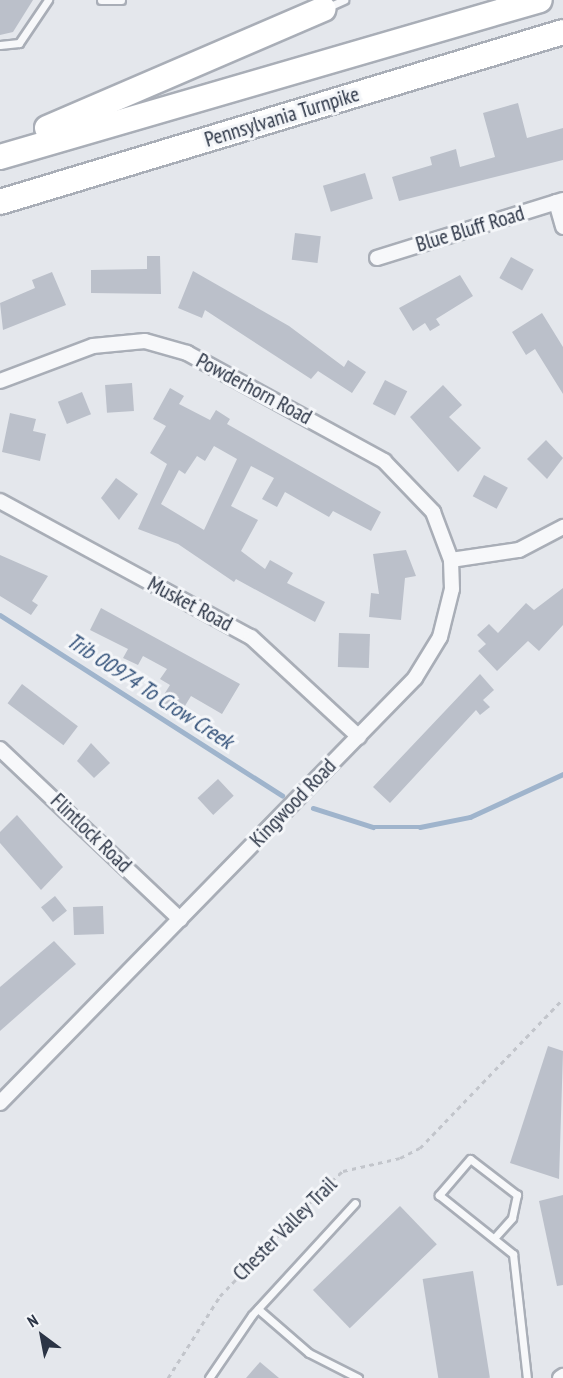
<!DOCTYPE html>
<html>
<head>
<meta charset="utf-8">
<style>
	body { margin:0 }
	#map { position:relative; width:563px; height:1378px; overflow:hidden; background:#e4e7ec; font-family:"PT Sans Narrow",sans-serif }
	div>[style] { position:absolute }
	.stream>* { height:4.5px; margin:-2.25px; padding:0 2.25px; transform-origin:2.25px; border-radius:2.25px; background:#9fb4cc }
	.building>* { inset:0; background:#bbc0ca; transform-origin:0 0 }
	.path>* { height:3px; margin-top:-1.5px; transform-origin:0; background:repeating-linear-gradient(90deg,#c2c5cb 0 4.5px,transparent 0 9px) }
	.roads { filter:drop-shadow(2px 0 #a9aeb7) drop-shadow(-2px 0 #a9aeb7) drop-shadow(0 2px #a9aeb7) drop-shadow(0 -2px #a9aeb7) }
	.lane>* { height:7px; margin:-3.5px; padding:0 3.5px; transform-origin:3.5px; border-radius:3.5px; background:#f7f8fa }
	.street>* { height:14px; margin:-7px; padding:0 7px; transform-origin:7px; border-radius:7px; background:#f7f8fa }
	.highway>* { height:24px; margin:-12px; padding:0 12px; transform-origin:12px; border-radius:12px; background:#fff }
	span { translate:-50% -50%; white-space:nowrap; text-align:center; line-height:1.15; -webkit-text-stroke:6px #f4f6f9; paint-order:stroke }
	.street-label { font-size:21px; color:#2b3445 }
	.water-label { font-size:22px; color:#34527a; font-style:italic }
	.north { position:absolute; left:12px; top:1306px; width:60px; height:60px; -webkit-text-stroke:4px #f4f6f9; paint-order:stroke; rotate:328deg; font-size:16px; font-weight:700; line-height:24px; text-align:center; color:#2b3445 }
	.north::after { content:''; display:block; margin:auto; width:21px; height:27px; background:#2b3445; clip-path:polygon(50% 0,100% 100%,50% 72%,0 100%) }
</style>
</head>
<body>
<div id="map">
	<div class="stream">
		<i style="left:0;top:615px;width:335px;rotate:32.6deg"></i>
		<i style="left:313px;top:808px;width:63px;rotate:17.6deg"></i>
		<i style="left:373px;top:827px;width:47px"></i>
		<i style="left:420px;top:827px;width:51px;rotate:-11.3deg"></i>
		<i style="left:470px;top:817px;width:102px;rotate:-24.8deg"></i>
	</div>
	<div class="building">
		<i style="clip-path:polygon(0 0,33px 0,13px 32px,0 35px)"></i>
		<i style="clip-path:polygon(518px 103px,527px 138px,563px 128px,563px 160px,399px 201px,392px 177px,432px 165px,430px 157px,456px 149px,460px 167px,495px 157px,483px 113px)"></i>
		<i style="left:365px;top:173px;width:27px;height:44px;rotate:73deg"></i>
		<i style="left:295px;top:233px;width:26px;height:27px;rotate:7deg"></i>
		<i style="clip-path:polygon(147px 256px,160px 256px,161px 294px,91px 293px,91px 270px,147px 269px)"></i>
		<i style="left:511px;top:257px;width:26px;height:24px;rotate:29deg"></i>
		<i style="clip-path:polygon(193px 271px,289px 326px,344px 367px,348px 360px,366px 372px,352px 393px,318px 371px,311px 379px,205px 310px,202px 318px,178px 308px)"></i>
		<i style="clip-path:polygon(52px 272px,66px 305px,3px 330px,0 303px,35px 288px,32px 280px)"></i>
		<i style="clip-path:polygon(460px 275px,473px 296px,436px 319px,440px 325px,430px 331px,425px 323px,413px 331px,399px 308px)"></i>
		<i style="clip-path:polygon(542px 313px,563px 347px,563px 394px,535px 349px,526px 355px,512px 332px)"></i>
		<i style="left:385px;top:380px;width:25px;height:27px;rotate:27deg"></i>
		<i style="left:132px;top:383px;width:28px;height:27px;rotate:86deg"></i>
		<i style="clip-path:polygon(443px 385px,462px 405px,449px 417px,481px 448px,458px 472px,410px 417px)"></i>
		<i style="clip-path:polygon(evenodd,170px 388px,184px 396px,179px 404px,210px 420px,216px 410px,230px 419px,227px 424px,381px 512px,371px 531px,333px 511px,329px 517px,285px 492px,277px 507px,262px 499px,274px 478px,251px 466px,231px 506px,258px 520px,241px 551px,265px 569px,270px 560px,293px 573px,287px 583px,325px 602px,315px 622px,236px 579px,234px 582px,178px 544px,138px 529px,167px 464px,150px 453px,166px 426px,153px 419px,170px 388px,214px 446px,237px 459px,204px 530px,161px 504px,179px 470px,185px 474px,197px 456px,205px 461px,214px 446px)"></i>
		<i style="left:82px;top:392px;width:24px;height:26px;rotate:68deg"></i>
		<i style="clip-path:polygon(10px 413px,36px 419px,33px 431px,46px 434px,40px 461px,2px 452px)"></i>
		<i style="clip-path:polygon(546px 440px,563px 458px,547px 479px,527px 459px)"></i>
		<i style="left:484px;top:475px;width:27px;height:24px;rotate:28deg"></i>
		<i style="clip-path:polygon(116px 478px,138px 494px,119px 520px,101px 498px)"></i>
		<i style="clip-path:polygon(406px 550px,416px 576px,405px 578px,401px 620px,369px 617px,371px 593px,379px 594px,373px 554px)"></i>
		<i style="clip-path:polygon(0 555px,48px 576px,32px 601px,38px 605px,31px 615px,0 596px)"></i>
		<i style="clip-path:polygon(563px 588px,563px 625px,539px 651px,528px 641px,497px 671px,478px 651px,486px 644px,477px 635px,489px 624px,498px 633px,526px 603px,534px 610px)"></i>
		<i style="clip-path:polygon(101px 608px,240px 684px,222px 714px,191px 696px,180px 714px,160px 701px,170px 685px,160px 679px,167px 669px,143px 656px,138px 665px,123px 658px,128px 649px,90px 630px)"></i>
		<i style="left:339px;top:633px;width:31px;height:34px;rotate:2deg"></i>
		<i style="clip-path:polygon(480px 674px,494px 690px,483px 700px,490px 707px,480px 715px,476px 710px,390px 803px,373px 787px)"></i>
		<i style="left:22px;top:684px;width:70px;height:24px;rotate:37deg"></i>
		<i style="clip-path:polygon(91px 743px,110px 763px,94px 778px,77px 761px)"></i>
		<i style="left:218px;top:779px;width:23px;height:28px;rotate:47deg"></i>
		<i style="clip-path:polygon(17px 815px,63px 867px,41px 890px,0 843px,0 832px)"></i>
		<i style="left:55px;top:896px;width:19px;height:18px;rotate:51deg"></i>
		<i style="left:103px;top:906px;width:28px;height:30px;rotate:88deg"></i>
		<i style="clip-path:polygon(54px 941px,76px 964px,0 1031px,0 987px)"></i>
		<i style="clip-path:polygon(548px 1046px,563px 1051px,559px 1179px,510px 1163px)"></i>
		<i style="clip-path:polygon(563px 1195px,563px 1285px,557px 1286px,539px 1201px)"></i>
		<i style="left:400px;top:1206px;width:53px;height:121px;rotate:46deg"></i>
		<i style="left:473px;top:1271px;width:108px;height:51px;rotate:81deg"></i>
		<i style="clip-path:polygon(260px 1362px,279px 1378px,246px 1378px)"></i>
	</div>
	<div class="path">
		<i style="left:168px;top:1378px;width:97px;rotate:-57.6deg"></i>
		<i style="left:220px;top:1296px;width:151px;rotate:-46.1deg"></i>
		<i style="left:325px;top:1187px;width:24px;rotate:-42deg"></i>
		<i style="left:343px;top:1171px;width:58px;rotate:-12.8deg"></i>
		<i style="left:400px;top:1158px;width:22px;rotate:-27deg"></i>
		<i style="left:420px;top:1148px;width:207px;rotate:-46.2deg"></i>
	</div>
	<div class="roads">
		<div class="lane">
			<i style="left:101px;top:0;width:20px"></i>
			<i style="left:326px;top:8px;width:20px;rotate:-24deg"></i>
			<i style="left:0;top:45px;width:19px;rotate:-6deg"></i>
			<i style="left:19px;top:43px;width:52px;rotate:-56deg"></i>
			<i style="left:496px;top:1236px;width:24px;rotate:-48deg"></i>
			<i style="left:512px;top:1218px;width:24px;rotate:-78deg"></i>
			<i style="left:517px;top:1195px;width:59px;rotate:-142.5deg"></i>
			<i style="left:470px;top:1159px;width:48px;rotate:130.7deg"></i>
			<i style="left:439px;top:1195px;width:95px;rotate:38.6deg"></i>
			<i style="left:513px;top:1254px;width:125px;rotate:83.6deg"></i>
			<i style="left:258px;top:1309px;width:67px;rotate:40.8deg"></i>
			<i style="left:309px;top:1353px;width:55px;rotate:27deg"></i>
			<i style="left:209px;top:1378px;width:76px;rotate:-55.7deg"></i>
			<i style="left:252px;top:1315px;width:152px;rotate:-47.4deg"></i>
		</div>
		<div class="street">
			<i style="left:556px;top:202px;width:26px;rotate:74deg"></i>
			<i style="left:377px;top:258px;width:195px;rotate:-17.3deg"></i>
			<i style="left:0;top:381px;width:99px;rotate:-20.6deg"></i>
			<i style="left:93px;top:346px;width:52px;rotate:-5.5deg"></i>
			<i style="left:145px;top:341px;width:44px;rotate:15.9deg"></i>
			<i style="left:187px;top:353px;width:225px;rotate:28.7deg"></i>
			<i style="left:384px;top:461px;width:71px;rotate:46.1deg"></i>
			<i style="left:433px;top:512px;width:51px;rotate:69.4deg"></i>
			<i style="left:0;top:501px;width:285px;rotate:28.5deg"></i>
			<i style="left:251px;top:637px;width:147px;rotate:42.8deg"></i>
			<i style="left:0;top:749px;width:248px;rotate:43.4deg"></i>
			<i style="left:0;top:1103px;width:594px;rotate:-45.68deg"></i>
			<i style="left:415px;top:678px;width:48px;rotate:-58.6deg"></i>
			<i style="left:440px;top:637px;width:49px;rotate:-76deg"></i>
			<i style="left:452px;top:589px;width:29px;rotate:-92deg"></i>
			<i style="left:451px;top:560px;width:69px;rotate:-8.4deg"></i>
			<i style="left:519px;top:550px;width:50px;rotate:-27.6deg"></i>
			<i style="left:560px;top:1378px;width:4px;rotate:-34deg"></i>
		</div>
		<div class="highway">
			<i style="left:47px;top:128px;width:301px;rotate:-23.3deg"></i>
			<i style="left:0;top:157px;width:562px;rotate:-16.21deg"></i>
			<i style="left:0;top:202px;width:588px;rotate:-16.8deg"></i>
		</div>
	</div>
	<div class="street-label">
		<span style="left:282px;top:117px;rotate:-17deg">Pennsylvania Turnpike</span>
		<span style="left:470px;top:229px;rotate:-17deg">Blue Bluff Road</span>
		<span style="left:254px;top:389px;rotate:28deg">Powderhorn Road</span>
		<span style="left:190px;top:604px;rotate:28deg">Musket Road</span>
		<span style="left:293px;top:803px;rotate:-46deg">Kingwood Road</span>
		<span style="left:91px;top:833px;rotate:44deg">Flintlock Road</span>
		<span style="left:285px;top:1229px;rotate:-45deg">Chester Valley Trail</span>
	</div>
	<div class="water-label">
		<span style="left:150px;top:691px;rotate:33deg">Trib 00974 To Crow Creek</span>
	</div>
	<div class="north">N</div>
</div>
</body>
</html>
